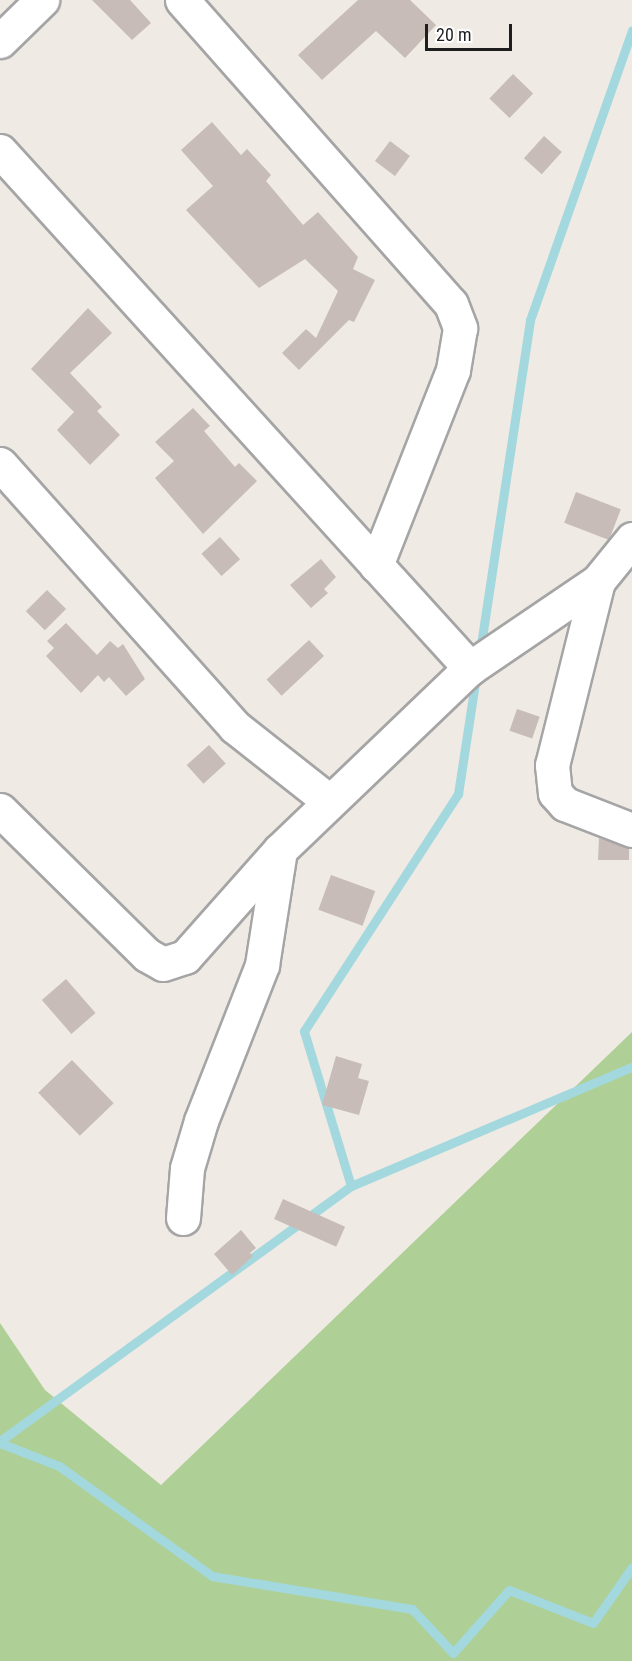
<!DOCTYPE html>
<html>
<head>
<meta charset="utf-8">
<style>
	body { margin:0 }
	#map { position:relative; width:632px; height:1661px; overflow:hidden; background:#efeae4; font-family:"Roboto Condensed",sans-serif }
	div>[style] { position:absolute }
	.forest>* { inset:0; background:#aed097 }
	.stream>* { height:9px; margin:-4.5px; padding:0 4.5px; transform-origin:4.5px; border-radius:4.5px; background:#a3d8df }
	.building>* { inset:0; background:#c7bcb7; transform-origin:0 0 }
	.roads { filter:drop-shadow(2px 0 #a5a5a5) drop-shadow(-2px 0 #a5a5a5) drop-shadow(0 2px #a5a5a5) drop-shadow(0 -2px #a5a5a5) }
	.minor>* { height:33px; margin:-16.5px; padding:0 16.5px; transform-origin:16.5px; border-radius:16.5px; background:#fff }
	span { translate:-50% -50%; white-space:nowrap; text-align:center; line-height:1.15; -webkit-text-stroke:4.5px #fff; paint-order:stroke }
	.scale { position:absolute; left:425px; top:24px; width:87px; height:27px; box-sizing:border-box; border:3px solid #1e1e1e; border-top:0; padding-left:8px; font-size:18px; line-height:21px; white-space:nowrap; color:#1e1e1e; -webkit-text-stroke:4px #fff; paint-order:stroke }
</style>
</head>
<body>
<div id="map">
	<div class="forest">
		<i style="clip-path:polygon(632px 1032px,632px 1661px,0 1661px,0 1323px,45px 1390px,161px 1485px)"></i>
	</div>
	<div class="stream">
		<i style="left:480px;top:651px;width:335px;rotate:-81.4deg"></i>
		<i style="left:530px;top:320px;width:307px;rotate:-70.6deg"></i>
		<i style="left:351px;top:1186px;width:162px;rotate:-106.9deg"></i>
		<i style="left:304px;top:1031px;width:283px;rotate:-57deg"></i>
		<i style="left:458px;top:794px;width:118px;rotate:-81.3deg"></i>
		<i style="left:0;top:1441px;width:434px;rotate:-36deg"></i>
		<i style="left:351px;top:1186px;width:305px;rotate:-23deg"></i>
		<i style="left:0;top:1443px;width:63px;rotate:21.3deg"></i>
		<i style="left:59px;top:1466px;width:188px;rotate:35.7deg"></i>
		<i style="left:212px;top:1576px;width:203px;rotate:9.4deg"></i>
		<i style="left:412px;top:1609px;width:60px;rotate:47deg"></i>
		<i style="left:453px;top:1653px;width:84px;rotate:-48.4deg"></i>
		<i style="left:509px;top:1590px;width:90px;rotate:21.4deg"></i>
		<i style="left:593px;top:1623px;width:68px;rotate:-55.1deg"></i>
	</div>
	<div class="building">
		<i style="clip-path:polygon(92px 0,130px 0,151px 23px,132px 40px)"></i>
		<i style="clip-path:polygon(358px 0,410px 0,436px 25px,405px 58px,376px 31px,322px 80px,298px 55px)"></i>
		<i style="left:513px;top:74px;width:28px;height:34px;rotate:44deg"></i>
		<i style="clip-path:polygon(212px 122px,241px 155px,247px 149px,271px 175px,266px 181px,303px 225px,318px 212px,358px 257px,353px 269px,375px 280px,354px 322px,349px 320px,299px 370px,282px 353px,306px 329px,316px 338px,338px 291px,305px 259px,259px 288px,186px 210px,213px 186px,181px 150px)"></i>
		<i style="left:544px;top:136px;width:24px;height:30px;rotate:42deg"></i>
		<i style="left:390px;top:141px;width:25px;height:25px;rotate:37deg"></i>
		<i style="clip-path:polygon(88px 308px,112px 333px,70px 373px,102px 407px,97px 411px,120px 435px,90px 465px,57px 430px,74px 412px,31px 369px)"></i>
		<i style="clip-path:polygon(193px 408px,210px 426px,204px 431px,235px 467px,239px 463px,257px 481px,203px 534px,155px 478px,174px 461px,155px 442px)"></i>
		<i style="left:576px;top:492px;width:48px;height:33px;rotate:21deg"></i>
		<i style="left:220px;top:537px;width:30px;height:25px;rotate:48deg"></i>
		<i style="clip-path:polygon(321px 559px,336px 577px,324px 589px,328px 593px,311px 608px,290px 585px)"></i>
		<i style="left:47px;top:590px;width:27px;height:30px;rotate:45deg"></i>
		<i style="clip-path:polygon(66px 623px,97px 655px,110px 641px,118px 648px,123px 644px,145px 679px,126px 696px,109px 677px,104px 682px,98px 675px,81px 693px,46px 656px,54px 648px,47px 641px)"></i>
		<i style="left:309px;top:640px;width:22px;height:58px;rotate:47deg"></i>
		<i style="left:517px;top:709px;width:24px;height:23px;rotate:19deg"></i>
		<i style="left:209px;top:745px;width:25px;height:30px;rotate:48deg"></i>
		<i style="clip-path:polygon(599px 838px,629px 848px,629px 860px,598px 860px)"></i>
		<i style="left:331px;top:875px;width:47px;height:37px;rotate:20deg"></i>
		<i style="left:66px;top:979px;width:45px;height:32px;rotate:49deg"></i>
		<i style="clip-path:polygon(336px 1056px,362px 1064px,358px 1078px,369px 1081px,359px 1115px,322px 1105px)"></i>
		<i style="left:72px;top:1060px;width:60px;height:47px;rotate:46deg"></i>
		<i style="left:283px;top:1199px;width:68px;height:22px;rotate:24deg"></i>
		<i style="clip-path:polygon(241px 1230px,256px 1248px,250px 1253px,253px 1256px,232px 1275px,214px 1254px)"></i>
	</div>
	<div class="roads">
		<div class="minor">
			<i style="left:182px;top:0;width:406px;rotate:48.5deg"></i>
			<i style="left:451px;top:304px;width:26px;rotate:69deg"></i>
			<i style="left:460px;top:328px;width:43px;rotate:99.5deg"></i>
			<i style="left:453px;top:370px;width:210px;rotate:111.5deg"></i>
			<i style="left:0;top:41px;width:59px;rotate:-44.3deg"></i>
			<i style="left:0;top:151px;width:699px;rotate:47.73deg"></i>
			<i style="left:0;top:464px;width:353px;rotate:48.2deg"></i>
			<i style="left:235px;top:727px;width:120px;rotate:38.2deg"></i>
			<i style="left:598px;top:581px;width:190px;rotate:104deg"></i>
			<i style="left:552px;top:765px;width:28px;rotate:84deg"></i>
			<i style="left:555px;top:793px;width:15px;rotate:48deg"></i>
			<i style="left:565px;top:804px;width:72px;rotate:21.2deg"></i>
			<i style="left:0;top:810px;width:206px;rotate:44.6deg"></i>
			<i style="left:147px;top:955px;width:18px;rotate:29deg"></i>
			<i style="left:163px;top:964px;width:23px;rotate:-18deg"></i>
			<i style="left:185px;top:957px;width:143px;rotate:-48.4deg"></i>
			<i style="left:280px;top:850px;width:263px;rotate:-43.8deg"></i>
			<i style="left:470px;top:668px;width:155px;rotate:-34.2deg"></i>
			<i style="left:598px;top:581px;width:54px;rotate:-51deg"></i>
			<i style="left:183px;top:1218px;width:50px;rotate:-85.4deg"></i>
			<i style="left:187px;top:1168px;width:49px;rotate:-73.4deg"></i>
			<i style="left:201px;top:1121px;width:168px;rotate:-68.6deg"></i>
			<i style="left:262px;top:965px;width:116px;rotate:-81.1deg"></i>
		</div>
	</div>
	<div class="scale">20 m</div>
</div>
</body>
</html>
